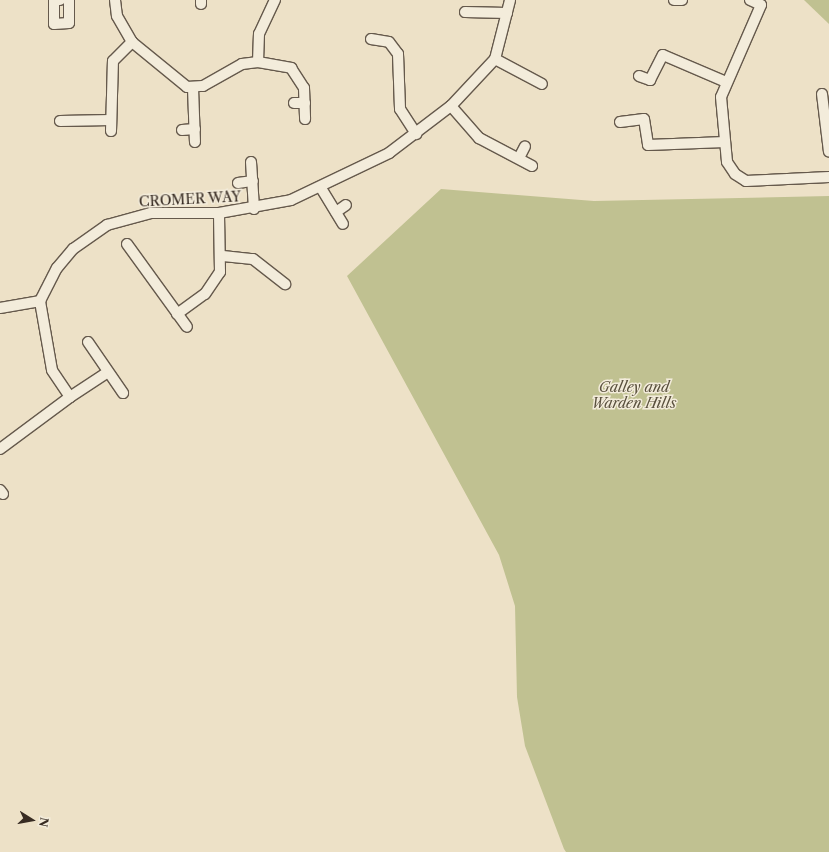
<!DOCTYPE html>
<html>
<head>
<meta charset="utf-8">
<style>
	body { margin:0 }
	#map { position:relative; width:829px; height:852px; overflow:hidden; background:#ede1c7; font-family:"Libre Caslon Text",serif }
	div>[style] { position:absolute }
	.green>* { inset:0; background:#c0c191 }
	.roads { filter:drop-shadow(1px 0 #65594c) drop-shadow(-1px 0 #65594c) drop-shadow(0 1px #65594c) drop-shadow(0 -1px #65594c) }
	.street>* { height:10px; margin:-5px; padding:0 5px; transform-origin:5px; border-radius:5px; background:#f3ecdb }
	span { translate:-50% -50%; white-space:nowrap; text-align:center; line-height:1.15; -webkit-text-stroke:3px #f3ecdb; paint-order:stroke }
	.street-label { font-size:14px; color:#382c23 }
	.park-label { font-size:14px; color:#5a513e; font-style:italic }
	.north { position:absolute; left:12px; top:800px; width:40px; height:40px; -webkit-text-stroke:3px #f3ecdb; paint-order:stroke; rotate:101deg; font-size:11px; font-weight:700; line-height:16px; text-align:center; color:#382c23 }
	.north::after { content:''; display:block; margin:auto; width:14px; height:18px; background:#382c23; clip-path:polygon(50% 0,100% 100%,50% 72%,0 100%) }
</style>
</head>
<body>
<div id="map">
	<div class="green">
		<i style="clip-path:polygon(804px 0,829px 0,829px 24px)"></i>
		<i style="clip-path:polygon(441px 189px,594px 201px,829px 196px,829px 852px,566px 852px,564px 849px,525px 746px,517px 697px,515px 606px,499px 555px,347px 276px)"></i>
	</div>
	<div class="roads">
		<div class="street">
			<i style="left:60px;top:0;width:6px;rotate:180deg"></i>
			<i style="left:54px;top:0;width:24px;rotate:90deg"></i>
			<i style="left:54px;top:24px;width:15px;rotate:-4deg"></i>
			<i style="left:69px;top:23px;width:23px;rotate:-90deg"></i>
			<i style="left:115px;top:0;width:16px;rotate:83deg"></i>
			<i style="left:117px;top:16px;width:30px;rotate:60deg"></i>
			<i style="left:132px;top:42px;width:71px;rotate:39.3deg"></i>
			<i style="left:187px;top:87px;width:16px;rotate:-4deg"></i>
			<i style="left:203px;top:86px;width:45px;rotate:-29.4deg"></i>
			<i style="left:242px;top:64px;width:16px;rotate:-7deg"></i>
			<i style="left:258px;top:62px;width:34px;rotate:10deg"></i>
			<i style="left:291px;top:68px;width:24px;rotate:57deg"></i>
			<i style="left:304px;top:88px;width:31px;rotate:88deg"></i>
			<i style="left:201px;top:0;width:4px;rotate:90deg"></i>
			<i style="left:674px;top:0;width:8px"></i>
			<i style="left:750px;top:0;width:12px;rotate:24deg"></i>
			<i style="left:761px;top:5px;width:100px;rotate:113.5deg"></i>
			<i style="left:721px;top:97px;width:65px;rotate:84.7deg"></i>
			<i style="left:727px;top:162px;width:14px;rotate:56deg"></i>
			<i style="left:735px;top:174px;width:13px;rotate:32deg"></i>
			<i style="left:746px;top:181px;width:83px;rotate:-2.8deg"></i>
			<i style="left:465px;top:12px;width:42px;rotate:1.4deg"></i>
			<i style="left:371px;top:39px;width:18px;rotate:9deg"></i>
			<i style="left:389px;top:42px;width:15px;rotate:53deg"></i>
			<i style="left:398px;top:54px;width:55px;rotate:87.9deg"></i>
			<i style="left:400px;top:109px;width:30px;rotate:57deg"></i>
			<i style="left:495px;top:59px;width:53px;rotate:28deg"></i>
			<i style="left:258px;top:62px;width:28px;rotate:-88deg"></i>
			<i style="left:259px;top:34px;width:38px;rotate:-65deg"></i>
			<i style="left:639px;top:76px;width:12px;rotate:20deg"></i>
			<i style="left:650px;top:80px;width:28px;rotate:-63deg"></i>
			<i style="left:663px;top:55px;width:69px;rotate:23.2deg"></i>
			<i style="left:193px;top:88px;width:54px;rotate:87.9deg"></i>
			<i style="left:822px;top:94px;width:58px;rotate:83.1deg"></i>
			<i style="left:294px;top:103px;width:11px"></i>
			<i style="left:451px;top:106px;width:43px;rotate:48.8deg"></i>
			<i style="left:479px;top:138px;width:60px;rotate:27.8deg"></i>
			<i style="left:60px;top:121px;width:51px;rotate:-1.1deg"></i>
			<i style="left:620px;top:122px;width:24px;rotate:-7deg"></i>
			<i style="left:644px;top:119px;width:26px;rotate:81deg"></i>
			<i style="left:648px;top:145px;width:77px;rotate:-2.2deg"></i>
			<i style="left:182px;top:130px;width:13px;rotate:-4deg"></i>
			<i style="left:111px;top:131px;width:70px;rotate:-88.4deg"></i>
			<i style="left:113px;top:61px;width:27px;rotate:-45deg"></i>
			<i style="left:519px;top:158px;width:13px;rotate:-63deg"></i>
			<i style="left:251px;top:162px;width:47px;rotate:86.3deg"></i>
			<i style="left:238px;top:183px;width:15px;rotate:-8deg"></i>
			<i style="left:321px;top:188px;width:42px;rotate:58.6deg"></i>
			<i style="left:336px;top:212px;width:12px;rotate:-35deg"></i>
			<i style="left:127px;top:244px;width:102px;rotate:54.1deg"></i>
			<i style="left:223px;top:256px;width:30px;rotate:6deg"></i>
			<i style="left:253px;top:259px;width:41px;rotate:38deg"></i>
			<i style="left:0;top:308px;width:41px;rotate:-9.9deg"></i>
			<i style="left:40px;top:301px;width:37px;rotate:-63deg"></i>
			<i style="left:57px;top:268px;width:25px;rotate:-50deg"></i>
			<i style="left:73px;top:249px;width:42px;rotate:-35.2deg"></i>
			<i style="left:107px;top:225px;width:46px;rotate:-15.3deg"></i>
			<i style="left:151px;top:213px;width:68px"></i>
			<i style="left:219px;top:213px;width:73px;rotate:-10.2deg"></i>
			<i style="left:291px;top:200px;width:109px;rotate:-25.6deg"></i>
			<i style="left:389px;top:153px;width:78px;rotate:-37.2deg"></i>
			<i style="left:451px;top:106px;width:64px;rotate:-46.9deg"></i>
			<i style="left:495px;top:59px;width:61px;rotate:-75.7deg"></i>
			<i style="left:177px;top:314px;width:34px;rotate:-36deg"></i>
			<i style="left:205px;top:294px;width:27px;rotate:-56deg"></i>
			<i style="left:220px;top:272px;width:59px;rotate:-91deg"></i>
			<i style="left:88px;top:342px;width:62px;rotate:55.5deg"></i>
			<i style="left:70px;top:397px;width:45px;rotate:-33.3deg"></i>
			<i style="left:0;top:449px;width:87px;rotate:-36.6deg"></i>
			<i style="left:70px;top:397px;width:32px;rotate:-124deg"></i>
			<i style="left:52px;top:370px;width:70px;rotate:-99.9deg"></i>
			<i style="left:0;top:490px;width:5px;rotate:53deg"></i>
		</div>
	</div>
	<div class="street-label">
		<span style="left:190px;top:199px;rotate:-3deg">CROMER WAY</span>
	</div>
	<div class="park-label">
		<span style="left:634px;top:395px">Galley and<br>Warden Hills</span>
	</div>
	<div class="north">N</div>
</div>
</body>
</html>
